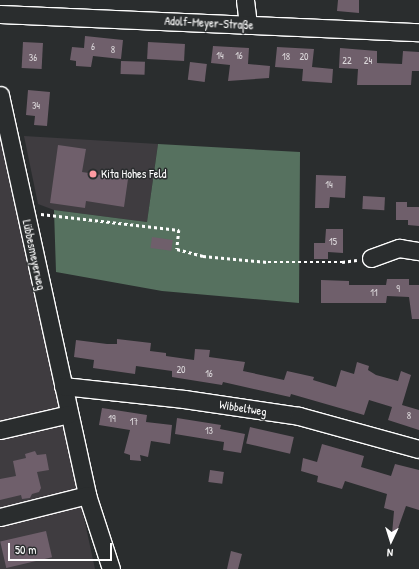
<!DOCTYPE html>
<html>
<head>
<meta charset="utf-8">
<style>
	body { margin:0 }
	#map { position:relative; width:419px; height:569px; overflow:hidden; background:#2a2d2e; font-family:"Patrick Hand",sans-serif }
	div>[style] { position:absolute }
	.built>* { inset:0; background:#3f3c40 }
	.green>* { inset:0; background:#56715f }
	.building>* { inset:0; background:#6f5f6b; transform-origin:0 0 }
	.path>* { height:2.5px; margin-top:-1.25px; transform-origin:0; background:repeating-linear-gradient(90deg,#fff 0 3px,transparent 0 6px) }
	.roads { filter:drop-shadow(1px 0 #fff) drop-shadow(-1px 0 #fff) drop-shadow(0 1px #fff) drop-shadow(0 -1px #fff) }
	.street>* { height:17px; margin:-8.5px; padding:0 8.5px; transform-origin:8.5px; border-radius:8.5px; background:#2a2d2e }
	.dots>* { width:11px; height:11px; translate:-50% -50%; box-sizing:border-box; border:2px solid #2a2d2e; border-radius:50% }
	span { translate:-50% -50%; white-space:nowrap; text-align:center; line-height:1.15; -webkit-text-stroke:3px #2a2d2e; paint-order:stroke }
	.number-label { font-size:10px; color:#dbd7da }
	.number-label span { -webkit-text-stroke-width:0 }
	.street-label { font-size:12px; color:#fff }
	.poi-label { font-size:12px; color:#fff }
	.left { translate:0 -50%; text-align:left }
	.north { position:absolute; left:371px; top:521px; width:40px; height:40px; -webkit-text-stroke:3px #2a2d2e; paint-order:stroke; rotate:184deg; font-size:11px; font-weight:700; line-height:16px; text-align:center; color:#fff }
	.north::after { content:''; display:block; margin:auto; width:14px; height:18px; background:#fff; clip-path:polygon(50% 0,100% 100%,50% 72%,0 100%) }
	.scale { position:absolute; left:8px; top:543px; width:104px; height:18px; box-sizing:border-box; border:2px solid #fff; border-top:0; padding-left:5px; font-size:12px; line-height:14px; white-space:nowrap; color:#fff; -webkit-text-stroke:3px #2a2d2e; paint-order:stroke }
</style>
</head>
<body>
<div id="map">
	<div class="built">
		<i style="clip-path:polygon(0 127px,95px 569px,0 569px)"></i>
		<i style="clip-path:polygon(24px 136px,158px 144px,147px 222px,54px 210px,38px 204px)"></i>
	</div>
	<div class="green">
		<i style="clip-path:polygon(158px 144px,300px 152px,299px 303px,162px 291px,56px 272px,54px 210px,147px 222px)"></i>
	</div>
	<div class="building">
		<i style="clip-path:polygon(338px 0,359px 0,359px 13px,337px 11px)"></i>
		<i style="clip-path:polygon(85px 36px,123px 40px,121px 59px,93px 56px,91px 67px,76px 66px,76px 61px,70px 60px,72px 47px,84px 48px)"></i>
		<i style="left:23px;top:42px;width:20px;height:26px;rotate:3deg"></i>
		<i style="left:148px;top:42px;width:37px;height:17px;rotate:3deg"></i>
		<i style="clip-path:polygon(213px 46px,249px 48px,248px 64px,270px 66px,269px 78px,228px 81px,230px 65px,211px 63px)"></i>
		<i style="clip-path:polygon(277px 47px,314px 49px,312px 67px,333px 69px,332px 83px,302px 81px,303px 69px,275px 67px)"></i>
		<i style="clip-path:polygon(340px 48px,377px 51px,377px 63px,402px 64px,403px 51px,419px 52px,419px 71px,412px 71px,411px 85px,357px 85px,358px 69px,339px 68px)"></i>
		<i style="left:121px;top:61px;width:24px;height:13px;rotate:2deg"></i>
		<i style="left:190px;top:62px;width:17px;height:18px;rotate:7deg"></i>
		<i style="clip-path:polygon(28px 90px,50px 92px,47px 126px,34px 125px,35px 116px,26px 115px)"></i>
		<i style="clip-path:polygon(58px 145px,86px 149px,82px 172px,128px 179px,124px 207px,86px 201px,85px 208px,50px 203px)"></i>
		<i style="clip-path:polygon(316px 175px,346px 176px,345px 198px,330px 197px,329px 208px,315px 208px)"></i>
		<i style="left:363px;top:196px;width:22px;height:13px;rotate:3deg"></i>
		<i style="clip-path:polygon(396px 202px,407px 202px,407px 207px,419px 207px,419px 226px,408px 225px,408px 220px,396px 220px)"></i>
		<i style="clip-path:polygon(326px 229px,343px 229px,343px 253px,328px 252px,328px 259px,314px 259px,314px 243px,325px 243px)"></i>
		<i style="left:152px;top:237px;width:21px;height:11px;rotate:8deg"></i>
		<i style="clip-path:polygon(387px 279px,409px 279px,409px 285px,419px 285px,419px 319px,412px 319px,409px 297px,387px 296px,386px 303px,321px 303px,321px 280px,349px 281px,349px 285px,386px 285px)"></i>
		<i style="clip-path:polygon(117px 339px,151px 343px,150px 351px,166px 353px,166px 356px,194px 360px,195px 349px,210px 350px,209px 357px,245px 362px,243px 371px,284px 380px,287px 371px,314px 377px,313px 380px,336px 387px,341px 370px,354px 374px,357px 362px,369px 366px,368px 370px,376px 375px,398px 381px,401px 371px,411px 375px,402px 405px,419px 410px,419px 430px,388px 420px,392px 407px,369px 400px,364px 415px,291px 394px,290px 397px,223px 382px,222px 385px,172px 377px,172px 371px,136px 366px,135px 374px,93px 368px,94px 360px,74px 357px,76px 340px,107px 344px,117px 344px)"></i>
		<i style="clip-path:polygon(102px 408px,147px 415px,146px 422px,172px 425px,170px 444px,151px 441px,148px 457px,140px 455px,141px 461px,130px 460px,130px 455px,124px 453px,130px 430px,99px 425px)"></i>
		<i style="clip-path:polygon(177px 418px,221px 425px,220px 429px,245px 434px,241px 453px,223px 450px,224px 442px,175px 434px)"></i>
		<i style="left:250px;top:427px;width:45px;height:17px;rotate:13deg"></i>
		<i style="clip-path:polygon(322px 444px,364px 456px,361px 467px,391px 476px,395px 464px,419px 470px,419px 510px,406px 506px,396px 534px,392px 534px,394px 511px,384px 508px,387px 494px,345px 481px,342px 489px,317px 482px,318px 476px,301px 471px,303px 458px,317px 462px)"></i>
		<i style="clip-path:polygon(35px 451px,37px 455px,46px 454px,49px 470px,37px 472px,41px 488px,39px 492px,32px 494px,30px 498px,22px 499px,21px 495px,0 500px,0 479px,16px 476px,13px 461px,26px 458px,25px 454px)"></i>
		<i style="left:210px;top:470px;width:14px;height:12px;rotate:8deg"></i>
		<i style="left:46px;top:531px;width:27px;height:47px;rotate:77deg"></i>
		<i style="clip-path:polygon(231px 551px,242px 554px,238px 569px,227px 569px)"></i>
	</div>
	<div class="path">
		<i style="left:41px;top:214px;width:139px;rotate:6.6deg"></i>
		<i style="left:179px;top:230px;width:19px;rotate:96deg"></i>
		<i style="left:177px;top:249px;width:27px;rotate:15deg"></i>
		<i style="left:203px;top:256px;width:65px;rotate:5.3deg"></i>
		<i style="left:268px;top:262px;width:74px"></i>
		<i style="left:342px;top:262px;width:15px;rotate:-8deg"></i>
	</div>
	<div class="roads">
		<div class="street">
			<i style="left:245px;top:0;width:25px;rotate:83deg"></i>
			<i style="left:0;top:14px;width:419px;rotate:2.5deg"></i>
			<i style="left:0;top:95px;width:409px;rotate:77.7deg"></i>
			<i style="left:87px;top:495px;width:78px;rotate:72deg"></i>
			<i style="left:371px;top:258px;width:30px;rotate:-20deg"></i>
			<i style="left:399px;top:248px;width:20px;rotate:9deg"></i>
			<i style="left:63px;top:386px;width:122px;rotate:6.1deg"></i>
			<i style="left:184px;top:399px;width:116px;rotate:8.4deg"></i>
			<i style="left:299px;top:416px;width:124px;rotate:15.4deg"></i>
			<i style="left:0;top:430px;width:71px;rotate:-13.1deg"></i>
			<i style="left:0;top:517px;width:90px;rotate:-14.2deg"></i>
		</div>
	</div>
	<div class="dots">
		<i style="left:93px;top:174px;background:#ff9aa2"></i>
	</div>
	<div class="number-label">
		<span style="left:93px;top:47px">6</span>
		<span style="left:113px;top:50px">8</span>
		<span style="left:220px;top:56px">14</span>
		<span style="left:239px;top:56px">16</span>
		<span style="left:286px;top:57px">18</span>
		<span style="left:304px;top:57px">20</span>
		<span style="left:33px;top:58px">36</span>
		<span style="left:347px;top:61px">22</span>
		<span style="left:368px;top:61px">24</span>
		<span style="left:36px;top:106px">34</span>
		<span style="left:329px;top:185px">14</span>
		<span style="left:333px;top:242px">15</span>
		<span style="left:398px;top:289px">9</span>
		<span style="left:374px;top:293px">11</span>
		<span style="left:181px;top:370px">20</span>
		<span style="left:209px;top:374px">16</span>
		<span style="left:409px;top:416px">8</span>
		<span style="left:112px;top:419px">19</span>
		<span style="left:134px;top:422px">17</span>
		<span style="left:209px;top:431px">13</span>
	</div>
	<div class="street-label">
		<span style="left:209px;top:23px;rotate:3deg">Adolf-Meyer-Straße</span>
		<span style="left:34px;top:255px;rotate:78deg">Lübbesmeyerweg</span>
		<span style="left:243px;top:408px;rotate:9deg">Wibbeltweg</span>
	</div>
	<div class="poi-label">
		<span class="left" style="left:101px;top:174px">Kita Hohes Feld</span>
	</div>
	<div class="north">N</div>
	<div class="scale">50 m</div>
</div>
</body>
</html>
